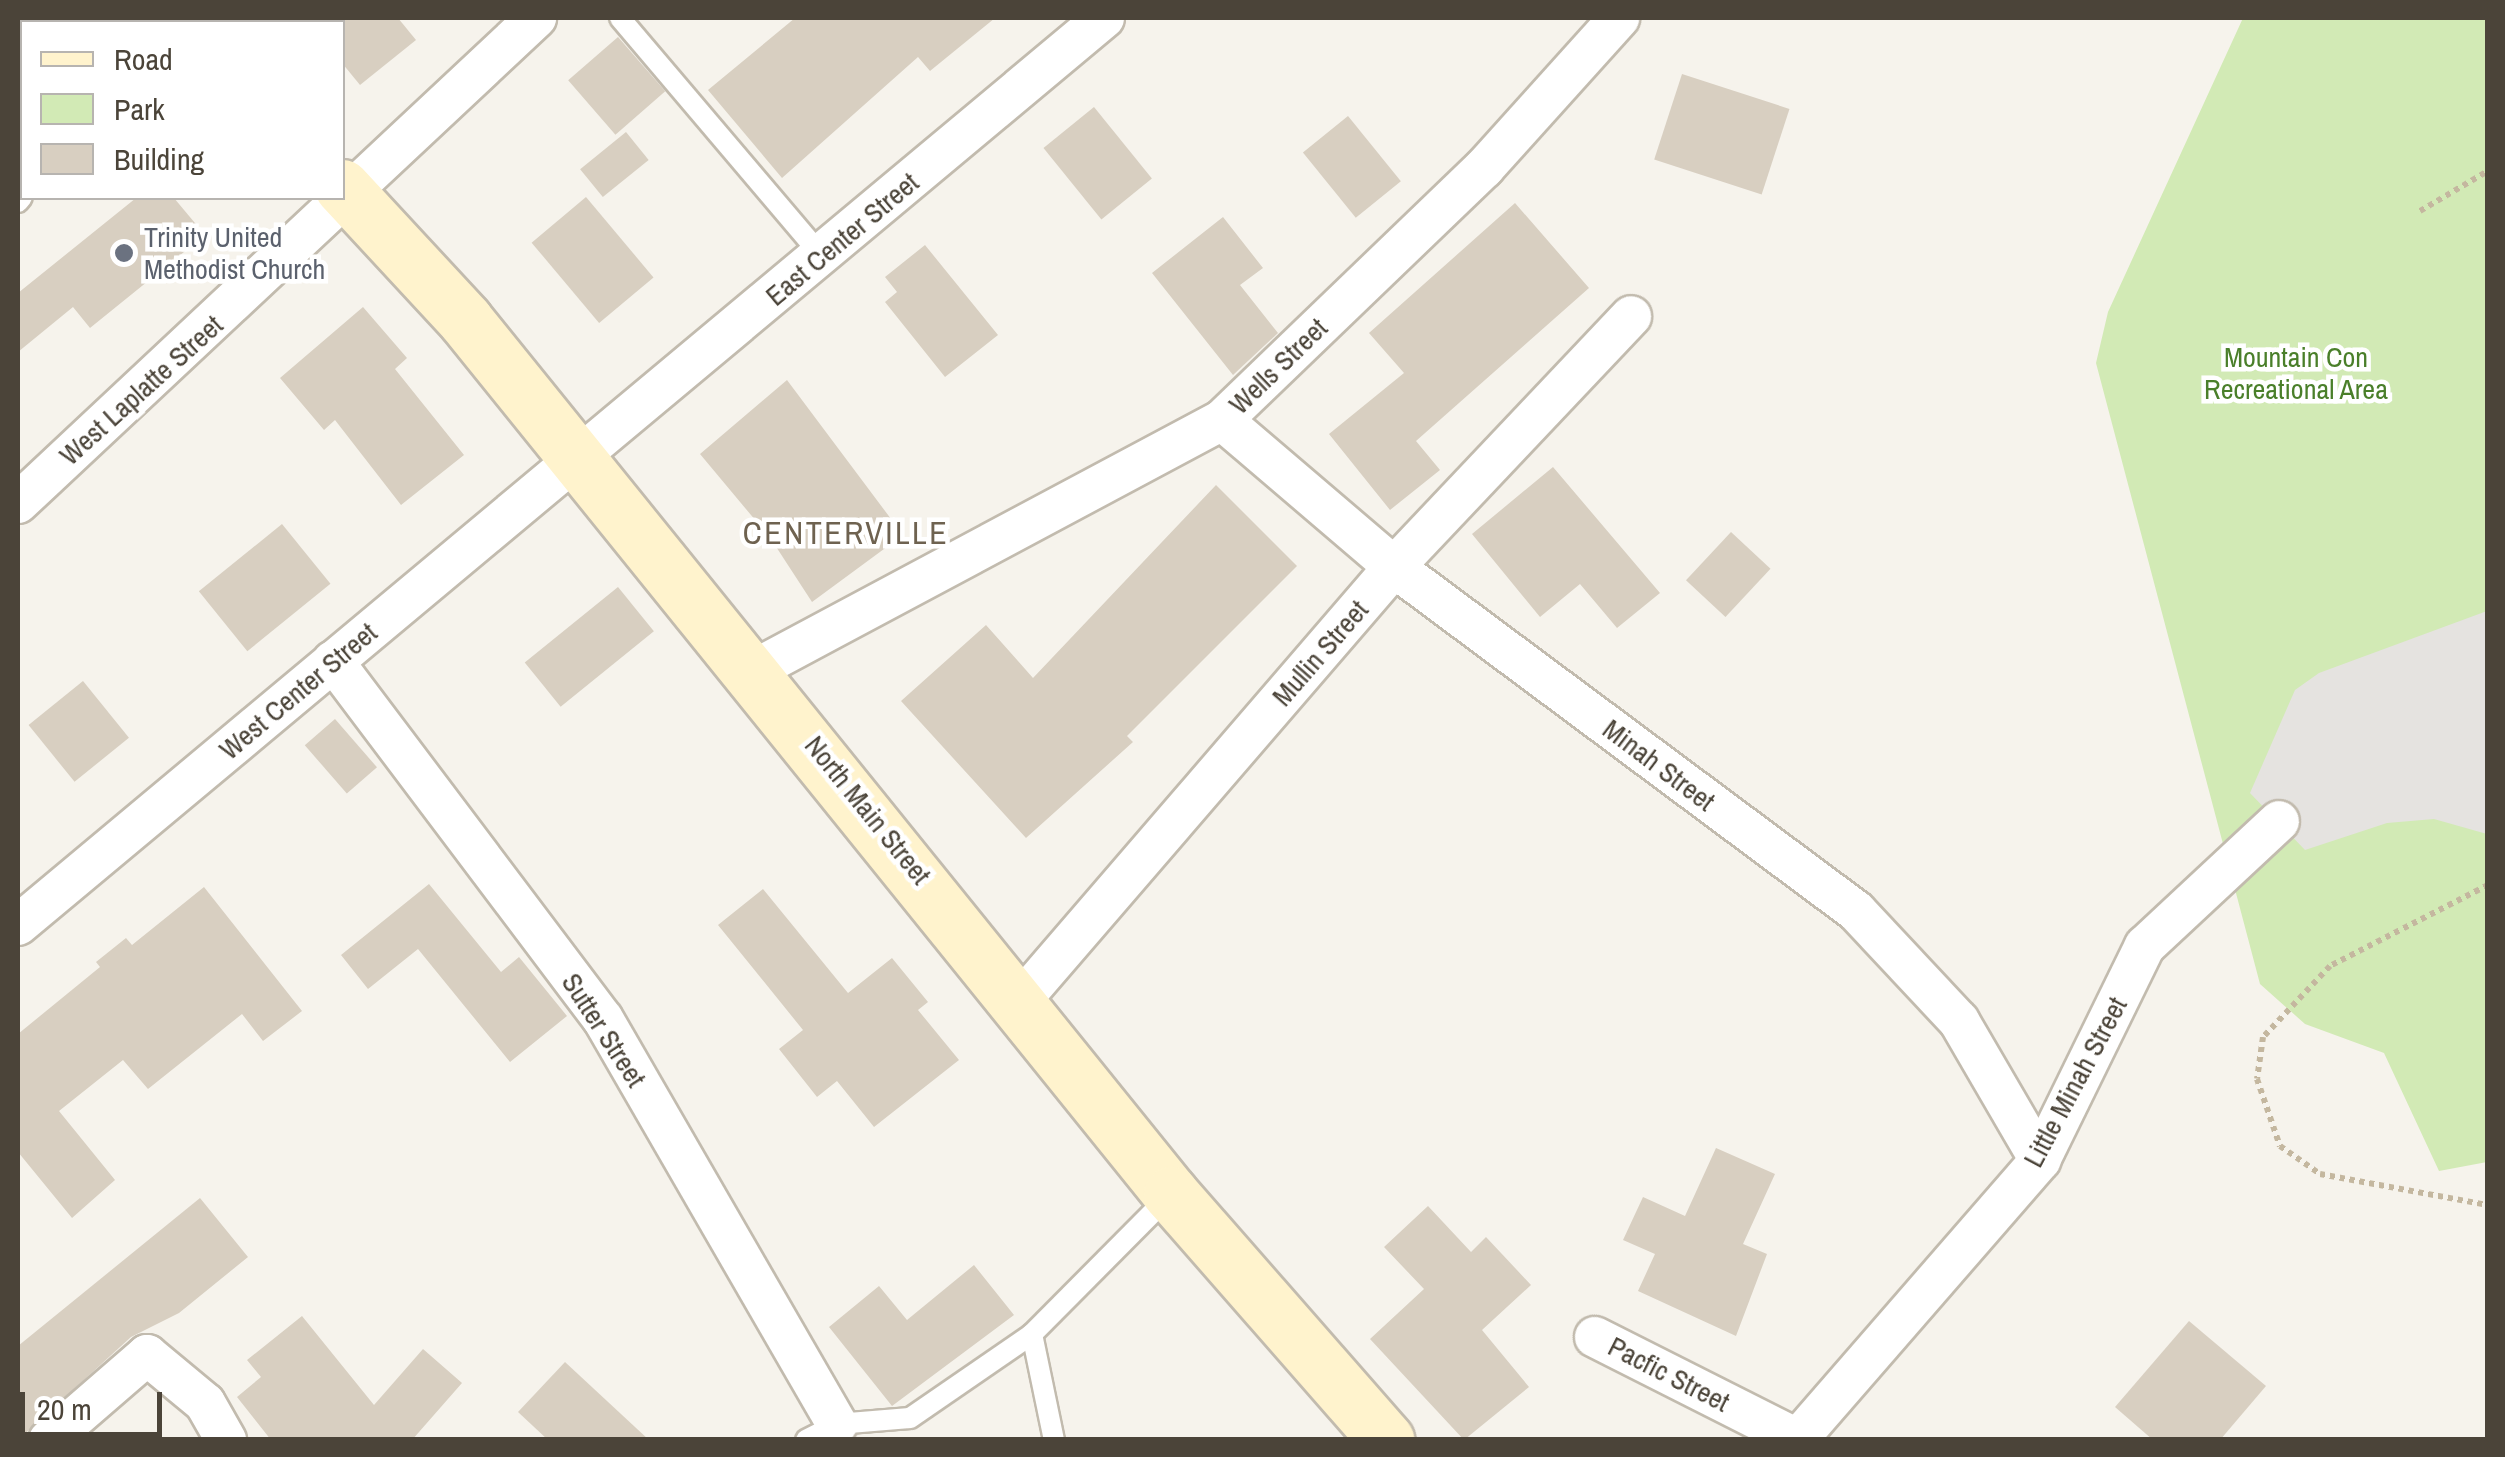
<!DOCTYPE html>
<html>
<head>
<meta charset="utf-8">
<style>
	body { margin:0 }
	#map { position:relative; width:2505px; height:1457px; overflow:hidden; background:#f6f3ec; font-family:"Archivo Narrow",sans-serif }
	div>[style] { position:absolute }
	.green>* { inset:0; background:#d2eab5 }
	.parking>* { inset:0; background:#e5e3e0 }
	.building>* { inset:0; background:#d8cfc1; transform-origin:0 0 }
	.path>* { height:6px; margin-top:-3px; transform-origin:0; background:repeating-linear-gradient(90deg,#c4b79f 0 5px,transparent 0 10px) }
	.roads { filter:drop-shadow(2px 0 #c2bbae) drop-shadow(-2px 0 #c2bbae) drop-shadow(0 2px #c2bbae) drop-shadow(0 -2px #c2bbae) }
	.lane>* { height:20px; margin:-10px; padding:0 10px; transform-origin:10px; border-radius:10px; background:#fff }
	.street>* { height:40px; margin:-20px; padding:0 20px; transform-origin:20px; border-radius:20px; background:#fff }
	.secondary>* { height:55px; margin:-27.5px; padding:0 27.5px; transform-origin:27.5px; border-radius:27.5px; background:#fff3cd }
	.dots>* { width:28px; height:28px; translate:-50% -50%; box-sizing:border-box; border:5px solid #fff; border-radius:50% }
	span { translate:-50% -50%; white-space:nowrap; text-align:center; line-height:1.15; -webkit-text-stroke:9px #fff; paint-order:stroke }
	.worship-label { font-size:28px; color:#5b616d }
	.left { translate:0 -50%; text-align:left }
	.street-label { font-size:28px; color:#4b4439 }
	.park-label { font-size:28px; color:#4a7f2a }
	.quarter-label { font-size:32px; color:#6e6250; letter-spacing:2.5px }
	.frame { position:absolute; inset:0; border:20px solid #4b4439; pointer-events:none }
	.legend { position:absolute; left:20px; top:20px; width:325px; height:180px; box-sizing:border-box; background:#fff; border:2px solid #b7b4b0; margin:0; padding:12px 18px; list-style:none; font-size:30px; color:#4b4439 }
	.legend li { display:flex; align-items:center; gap:20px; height:50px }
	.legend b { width:50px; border:2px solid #b7b4b0 }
	.scale { position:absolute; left:20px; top:1392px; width:142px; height:45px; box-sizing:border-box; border:5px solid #4b4439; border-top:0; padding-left:12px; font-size:30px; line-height:35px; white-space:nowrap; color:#4b4439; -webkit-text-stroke:8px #fff; paint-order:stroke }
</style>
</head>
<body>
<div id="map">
	<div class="green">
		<i style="clip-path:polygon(2243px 18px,2487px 18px,2487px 1162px,2439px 1171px,2384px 1053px,2305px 1024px,2260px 984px,2096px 363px,2108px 312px)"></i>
	</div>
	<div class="parking">
		<i style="clip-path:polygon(2487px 611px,2487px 834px,2434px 819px,2387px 823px,2305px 850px,2250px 793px,2295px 690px,2319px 673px)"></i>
	</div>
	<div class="building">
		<i style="clip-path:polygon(342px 18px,398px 18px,416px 40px,360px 85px,342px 63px)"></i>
		<i style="clip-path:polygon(795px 18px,995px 18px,930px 71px,918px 57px,782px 178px,708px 90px)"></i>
		<i style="left:618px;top:37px;width:72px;height:66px;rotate:49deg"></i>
		<i style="left:1682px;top:74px;width:113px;height:90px;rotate:18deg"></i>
		<i style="left:1094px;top:107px;width:92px;height:65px;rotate:51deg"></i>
		<i style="left:1348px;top:116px;width:84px;height:58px;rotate:51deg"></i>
		<i style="left:626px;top:132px;width:36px;height:59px;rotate:51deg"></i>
		<i style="left:586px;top:197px;width:105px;height:71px;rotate:50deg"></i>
		<i style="clip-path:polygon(136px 198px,174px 198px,205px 235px,90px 328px,73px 307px,18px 352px,18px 293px)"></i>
		<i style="clip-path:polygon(1515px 203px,1589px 288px,1416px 441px,1440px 470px,1390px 510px,1329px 434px,1404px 373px,1369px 333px)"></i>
		<i style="clip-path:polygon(1223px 217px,1263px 268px,1240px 285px,1278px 333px,1233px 375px,1152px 273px)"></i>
		<i style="clip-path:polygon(925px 245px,998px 335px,945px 377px,885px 302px,897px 292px,885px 277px)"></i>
		<i style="clip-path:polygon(363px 307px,407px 358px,395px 369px,464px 455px,401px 505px,335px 420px,324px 430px,280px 378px)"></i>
		<i style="clip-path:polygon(787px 380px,903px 535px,812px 602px,771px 539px,700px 454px)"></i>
		<i style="clip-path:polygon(1553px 467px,1660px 593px,1617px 628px,1580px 584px,1540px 617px,1472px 534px)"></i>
		<i style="clip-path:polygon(1216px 485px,1297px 566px,1127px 736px,1133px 742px,1026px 838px,901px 701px,986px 625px,1033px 678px)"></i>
		<i style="left:282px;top:524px;width:77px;height:107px;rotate:51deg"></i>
		<i style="left:1731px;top:532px;width:54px;height:66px;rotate:43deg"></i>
		<i style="left:618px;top:587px;width:57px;height:120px;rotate:51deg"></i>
		<i style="left:83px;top:681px;width:73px;height:70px;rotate:51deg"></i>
		<i style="left:335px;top:719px;width:64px;height:40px;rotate:49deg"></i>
		<i style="clip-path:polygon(429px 884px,501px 972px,519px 957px,567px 1016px,510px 1062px,418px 949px,368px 989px,341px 955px)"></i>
		<i style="clip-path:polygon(204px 887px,302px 1011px,263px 1041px,242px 1014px,148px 1089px,123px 1060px,59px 1111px,115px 1180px,72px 1218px,18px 1152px,18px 1034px,100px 967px,96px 962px,126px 938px,132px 945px)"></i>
		<i style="clip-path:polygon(763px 889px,848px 993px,892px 958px,928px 1002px,918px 1010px,959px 1060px,874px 1127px,837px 1081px,817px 1097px,779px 1049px,803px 1030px,718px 925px)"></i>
		<i style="clip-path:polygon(1716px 1148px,1775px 1174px,1743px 1244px,1767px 1254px,1736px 1336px,1638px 1291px,1655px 1254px,1623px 1240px,1643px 1197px,1685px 1216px)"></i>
		<i style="clip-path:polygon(200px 1198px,248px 1257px,179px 1313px,131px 1337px,18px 1440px,18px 1346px)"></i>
		<i style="clip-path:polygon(1428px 1206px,1471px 1252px,1486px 1237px,1531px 1285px,1482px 1330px,1529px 1387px,1464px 1440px,1370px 1339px,1424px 1289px,1384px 1247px)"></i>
		<i style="clip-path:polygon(974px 1265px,1014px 1315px,892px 1406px,829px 1327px,879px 1286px,907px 1320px)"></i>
		<i style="clip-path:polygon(302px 1316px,374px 1405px,423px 1349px,462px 1383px,412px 1440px,271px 1440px,237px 1397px,261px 1377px,247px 1360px)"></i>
		<i style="clip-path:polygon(2189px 1321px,2266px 1386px,2220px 1440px,2153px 1440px,2115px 1407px)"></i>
		<i style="clip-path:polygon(565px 1362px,649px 1440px,548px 1440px,518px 1412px)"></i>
	</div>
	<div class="path">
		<i style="left:2420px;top:211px;width:79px;rotate:-30.5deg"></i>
		<i style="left:2488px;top:885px;width:178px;rotate:152.9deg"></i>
		<i style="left:2330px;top:966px;width:98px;rotate:133.3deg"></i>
		<i style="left:2263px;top:1037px;width:42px;rotate:98.1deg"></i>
		<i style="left:2257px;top:1079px;width:71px;rotate:71.1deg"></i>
		<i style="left:2280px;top:1146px;width:49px;rotate:35deg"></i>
		<i style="left:2320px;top:1174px;width:171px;rotate:10.5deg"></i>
	</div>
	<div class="roads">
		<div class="lane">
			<i style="left:620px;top:18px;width:312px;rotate:49.7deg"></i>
			<i style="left:213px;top:22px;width:6px;rotate:-45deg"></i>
			<i style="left:18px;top:202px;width:6px;rotate:-51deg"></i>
			<i style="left:1032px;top:1334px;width:108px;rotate:78.3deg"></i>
			<i style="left:806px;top:1440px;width:35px;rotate:-27deg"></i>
			<i style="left:837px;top:1424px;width:73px;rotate:-4.7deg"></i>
			<i style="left:910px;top:1418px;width:148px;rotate:-34.5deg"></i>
			<i style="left:1032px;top:1334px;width:197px;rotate:-45.2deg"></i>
		</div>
		<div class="street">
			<i style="left:1222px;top:420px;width:226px;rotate:40.5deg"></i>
			<i style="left:1394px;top:567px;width:576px;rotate:36.67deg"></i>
			<i style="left:1856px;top:911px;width:151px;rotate:46.9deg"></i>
			<i style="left:1959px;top:1021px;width:161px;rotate:59.8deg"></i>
			<i style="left:18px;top:503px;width:710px;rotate:-43.12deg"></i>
			<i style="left:333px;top:661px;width:448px;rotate:53deg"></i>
			<i style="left:603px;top:1019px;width:468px;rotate:60deg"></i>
			<i style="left:754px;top:670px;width:531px;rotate:-28.11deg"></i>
			<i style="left:1222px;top:420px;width:364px;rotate:-43.9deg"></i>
			<i style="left:1484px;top:168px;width:202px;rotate:-48deg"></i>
			<i style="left:18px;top:925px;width:1415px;rotate:-39.87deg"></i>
			<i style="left:1021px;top:1000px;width:572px;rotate:-49.26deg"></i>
			<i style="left:1394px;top:567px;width:345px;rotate:-46.6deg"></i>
			<i style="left:1595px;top:1337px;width:226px;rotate:26.8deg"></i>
			<i style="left:49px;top:1440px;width:130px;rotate:-40.9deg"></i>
			<i style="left:147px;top:1355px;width:75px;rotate:39.6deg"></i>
			<i style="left:205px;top:1403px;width:43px;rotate:60.4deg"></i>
			<i style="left:1797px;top:1440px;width:371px;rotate:-49deg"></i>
			<i style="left:2040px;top:1160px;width:238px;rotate:-63.9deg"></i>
			<i style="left:2145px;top:946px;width:183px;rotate:-43deg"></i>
		</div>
		<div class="secondary">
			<i style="left:133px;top:18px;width:7px;rotate:34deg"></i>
			<i style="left:342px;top:187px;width:181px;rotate:47.2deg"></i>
			<i style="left:465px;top:320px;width:1124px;rotate:51.07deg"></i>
			<i style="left:1171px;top:1194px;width:327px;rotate:48.8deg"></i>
		</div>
	</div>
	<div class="dots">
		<i style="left:124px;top:253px;background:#6b7280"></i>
	</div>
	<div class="worship-label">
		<span class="left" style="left:144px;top:253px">Trinity United<br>Methodist Church</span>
	</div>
	<div class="street-label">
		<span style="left:842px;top:239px;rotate:-40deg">East Center Street</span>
		<span style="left:1278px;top:366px;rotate:-44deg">Wells Street</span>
		<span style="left:141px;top:390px;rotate:-42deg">West Laplatte Street</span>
		<span style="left:1320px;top:653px;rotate:-49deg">Mullin Street</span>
		<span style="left:298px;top:691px;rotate:-40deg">West Center Street</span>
		<span style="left:1659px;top:765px;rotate:37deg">Minah Street</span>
		<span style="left:868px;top:810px;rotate:51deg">North Main Street</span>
		<span style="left:604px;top:1030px;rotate:57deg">Sutter Street</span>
		<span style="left:2075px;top:1082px;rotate:-62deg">Little Minah Street</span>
		<span style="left:1669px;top:1374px;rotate:27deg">Pacfic Street</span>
	</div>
	<div class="park-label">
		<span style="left:2296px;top:373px">Mountain Con<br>Recreational Area</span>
	</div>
	<div class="quarter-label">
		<span style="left:846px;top:533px">CENTERVILLE</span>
	</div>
	<div class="frame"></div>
	<ul class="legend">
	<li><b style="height:12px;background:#fff3cd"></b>Road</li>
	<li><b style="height:28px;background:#d2eab5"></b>Park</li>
	<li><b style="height:28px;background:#d8cfc1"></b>Building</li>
	</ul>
	<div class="scale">20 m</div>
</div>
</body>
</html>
